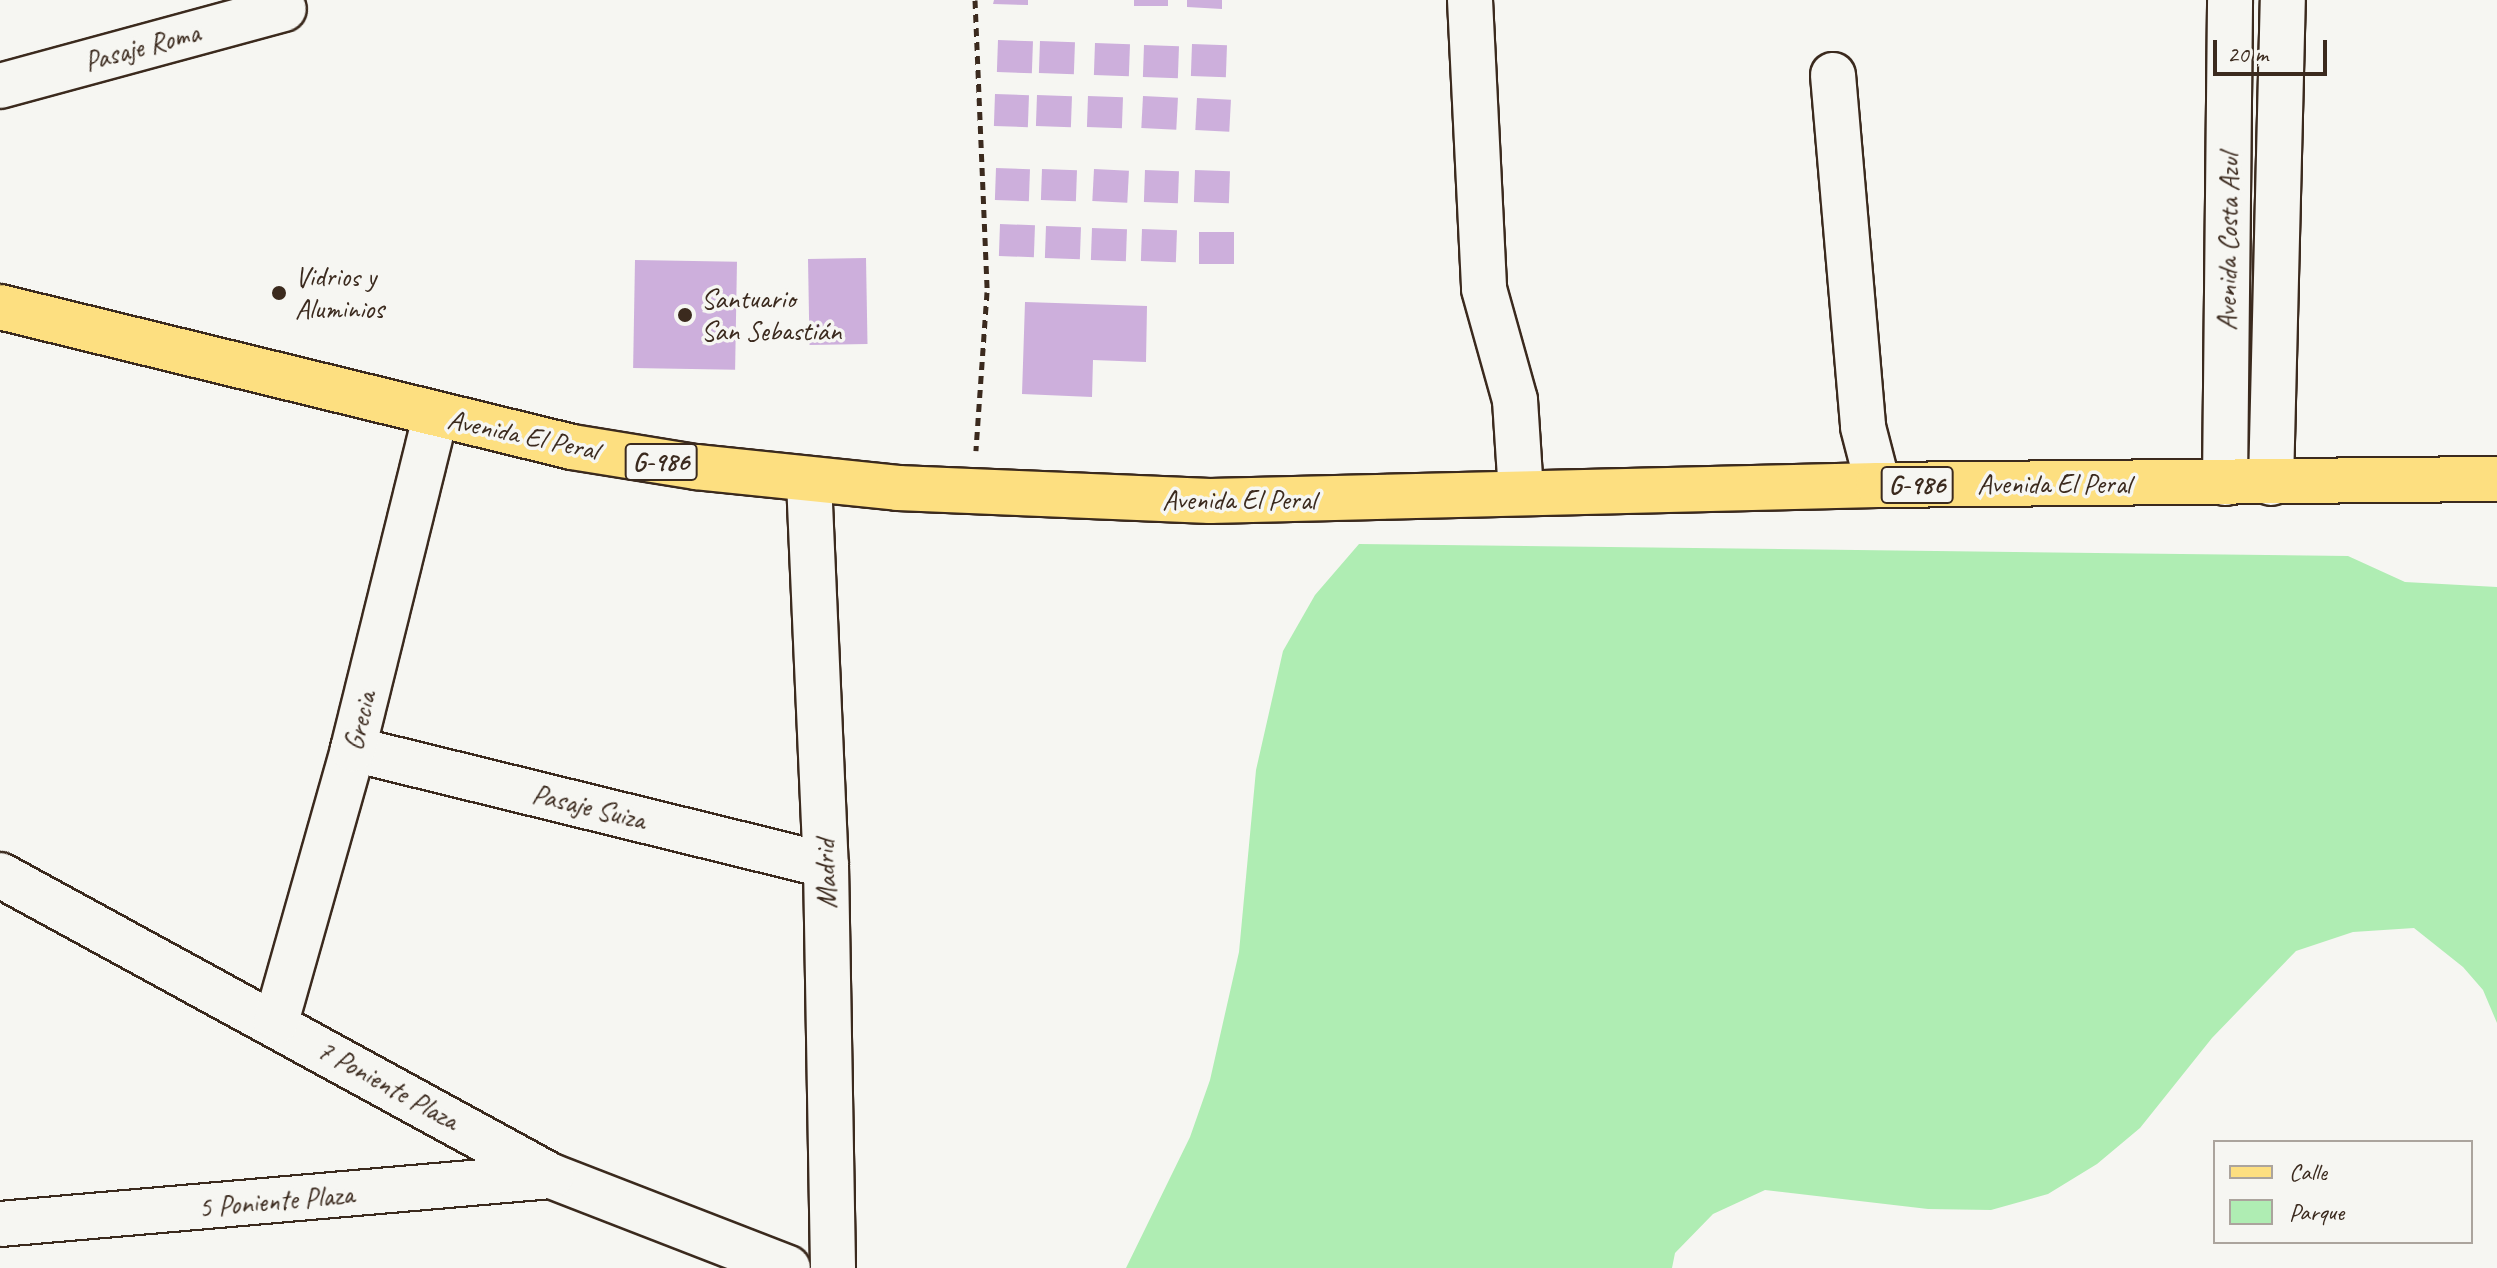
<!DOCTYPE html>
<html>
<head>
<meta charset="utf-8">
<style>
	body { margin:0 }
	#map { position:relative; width:2497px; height:1268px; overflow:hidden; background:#f6f6f2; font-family:Caveat,sans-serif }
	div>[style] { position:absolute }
	.green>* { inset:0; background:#afedb3 }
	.building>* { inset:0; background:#cdafdc; transform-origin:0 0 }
	.path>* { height:5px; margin-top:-2.5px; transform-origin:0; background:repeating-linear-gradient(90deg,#3b2a1e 0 8px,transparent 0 14px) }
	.roads { filter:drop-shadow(2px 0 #3b2a1e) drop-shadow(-2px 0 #3b2a1e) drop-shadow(0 2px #3b2a1e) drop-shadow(0 -2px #3b2a1e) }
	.street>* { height:44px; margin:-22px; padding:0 22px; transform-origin:22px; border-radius:22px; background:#f6f6f2 }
	.secondary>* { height:44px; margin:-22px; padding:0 22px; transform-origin:22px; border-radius:22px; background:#f6f6f2 }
	.primary>* { height:44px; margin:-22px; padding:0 22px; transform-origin:22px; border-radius:22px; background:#fddf80 }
	.dots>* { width:22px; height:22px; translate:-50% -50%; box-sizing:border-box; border:4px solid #f6f6f2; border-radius:50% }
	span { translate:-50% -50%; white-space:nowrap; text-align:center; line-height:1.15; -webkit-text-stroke:7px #f6f6f2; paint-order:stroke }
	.shield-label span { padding:2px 6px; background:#f6f6f2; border:2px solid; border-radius:6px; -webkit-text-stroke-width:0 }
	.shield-label { font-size:26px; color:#3b2a1e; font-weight:700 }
	.street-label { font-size:28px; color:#3b2a1e }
	.poi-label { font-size:28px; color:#3b2a1e }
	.left { translate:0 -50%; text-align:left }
	.legend { position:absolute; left:2213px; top:1140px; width:260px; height:104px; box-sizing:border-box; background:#f6f6f2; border:2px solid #aba49d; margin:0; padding:10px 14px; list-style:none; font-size:24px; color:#3b2a1e }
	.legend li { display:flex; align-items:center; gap:16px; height:40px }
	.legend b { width:40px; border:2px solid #aba49d }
	.scale { position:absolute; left:2213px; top:40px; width:114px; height:36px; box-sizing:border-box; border:4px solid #3b2a1e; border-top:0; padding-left:10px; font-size:24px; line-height:28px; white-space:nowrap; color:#3b2a1e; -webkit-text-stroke:6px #f6f6f2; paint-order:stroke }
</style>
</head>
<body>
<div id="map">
	<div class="green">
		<i style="clip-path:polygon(1359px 544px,2348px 556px,2405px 582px,2497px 587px,2497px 1023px,2483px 990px,2463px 967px,2414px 928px,2353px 932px,2296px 951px,2212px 1038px,2140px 1128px,2097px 1164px,2048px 1194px,1991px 1210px,1928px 1209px,1765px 1190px,1713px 1214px,1675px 1253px,1672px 1268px,1126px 1268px,1190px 1137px,1210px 1080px,1239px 952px,1256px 770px,1283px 651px,1315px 595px)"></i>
	</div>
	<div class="building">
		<i style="clip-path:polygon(994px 0,1028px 0,1028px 5px,993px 4px)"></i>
		<i style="left:1134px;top:0;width:34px;height:6px"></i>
		<i style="clip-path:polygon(1187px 0,1222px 0,1222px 9px,1187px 7px)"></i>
		<i style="left:998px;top:40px;width:35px;height:32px;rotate:2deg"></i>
		<i style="left:1040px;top:41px;width:35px;height:32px;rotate:2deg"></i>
		<i style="left:1095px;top:43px;width:35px;height:32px;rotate:2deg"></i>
		<i style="left:1192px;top:44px;width:35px;height:32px;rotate:2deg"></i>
		<i style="left:1144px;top:45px;width:35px;height:32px;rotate:2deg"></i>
		<i style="left:995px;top:94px;width:34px;height:32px;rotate:2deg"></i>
		<i style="left:1037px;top:95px;width:35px;height:31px;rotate:2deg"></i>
		<i style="left:1088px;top:96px;width:35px;height:31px;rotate:2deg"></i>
		<i style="left:1143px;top:96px;width:35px;height:32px;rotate:3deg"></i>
		<i style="left:1197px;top:98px;width:34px;height:32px;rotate:3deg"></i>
		<i style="left:996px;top:168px;width:34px;height:32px;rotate:2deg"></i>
		<i style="left:1042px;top:169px;width:35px;height:31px;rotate:2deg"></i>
		<i style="left:1094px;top:169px;width:35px;height:32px;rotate:3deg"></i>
		<i style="left:1145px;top:170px;width:34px;height:32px;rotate:2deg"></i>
		<i style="left:1195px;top:170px;width:35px;height:32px;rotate:2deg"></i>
		<i style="left:1000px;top:224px;width:35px;height:32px;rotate:2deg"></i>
		<i style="left:1046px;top:226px;width:35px;height:32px;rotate:2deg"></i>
		<i style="left:1092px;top:228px;width:35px;height:32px;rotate:2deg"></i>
		<i style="left:1142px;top:229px;width:35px;height:32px;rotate:2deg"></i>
		<i style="left:1199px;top:232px;width:35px;height:32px"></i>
		<i style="left:866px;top:258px;width:86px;height:58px;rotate:89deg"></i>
		<i style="left:635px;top:260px;width:102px;height:108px;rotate:1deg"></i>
		<i style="clip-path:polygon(1025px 302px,1147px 306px,1146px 362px,1093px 360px,1092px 397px,1022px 394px)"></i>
	</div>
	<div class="path">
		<i style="left:975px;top:0;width:292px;rotate:87.6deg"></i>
		<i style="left:987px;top:292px;width:159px;rotate:94deg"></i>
	</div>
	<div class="roads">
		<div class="street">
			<i style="left:1470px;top:0;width:289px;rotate:87.2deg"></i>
			<i style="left:1484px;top:289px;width:115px;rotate:74.4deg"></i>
			<i style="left:1515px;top:400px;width:93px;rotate:86.3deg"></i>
			<i style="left:1833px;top:75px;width:353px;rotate:85.1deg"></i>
			<i style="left:1863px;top:427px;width:60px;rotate:75.5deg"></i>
			<i style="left:0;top:86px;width:294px;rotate:-15.2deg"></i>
			<i style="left:809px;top:481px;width:384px;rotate:87.5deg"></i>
			<i style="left:826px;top:865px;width:403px;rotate:89deg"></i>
			<i style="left:353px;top:749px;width:487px;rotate:13.8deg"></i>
			<i style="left:0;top:875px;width:628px;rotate:28.65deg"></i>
			<i style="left:551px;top:1176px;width:254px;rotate:21.2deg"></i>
			<i style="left:276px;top:1022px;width:284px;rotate:-74.2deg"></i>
			<i style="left:353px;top:749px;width:342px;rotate:-76.1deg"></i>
			<i style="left:0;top:1224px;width:553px;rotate:-4.98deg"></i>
		</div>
		<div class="secondary">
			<i style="left:2225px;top:483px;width:483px;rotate:-89.4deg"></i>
			<i style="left:2271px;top:483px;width:483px;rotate:-88.6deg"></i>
		</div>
		<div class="primary">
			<i style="left:0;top:307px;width:589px;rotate:13.75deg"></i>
			<i style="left:572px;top:447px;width:126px;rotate:9.2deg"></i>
			<i style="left:696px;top:467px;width:203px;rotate:5.9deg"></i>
			<i style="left:898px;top:488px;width:312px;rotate:2.4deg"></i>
			<i style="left:1210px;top:501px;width:668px;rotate:-1.37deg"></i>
			<i style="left:1878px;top:485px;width:619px;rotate:-0.56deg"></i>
		</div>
	</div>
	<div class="dots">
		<i style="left:279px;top:293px;background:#3b2a1e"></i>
		<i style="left:685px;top:315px;background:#3b2a1e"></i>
	</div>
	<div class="shield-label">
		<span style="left:661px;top:462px">G-986</span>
		<span style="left:1917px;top:485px">G-986</span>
	</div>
	<div class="street-label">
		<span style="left:142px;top:47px;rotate:-15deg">Pasaje Roma</span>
		<span style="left:2228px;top:242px;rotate:-89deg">Avenida Costa Azul</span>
		<span style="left:523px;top:435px;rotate:12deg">Avenida El Peral</span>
		<span style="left:2054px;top:484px">Avenida El Peral</span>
		<span style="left:1239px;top:500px">Avenida El Peral</span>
		<span style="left:360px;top:721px;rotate:-76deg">Grecia</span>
		<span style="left:589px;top:807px;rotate:14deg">Pasaje Suiza</span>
		<span style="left:826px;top:874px;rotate:-92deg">Madrid</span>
		<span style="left:388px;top:1085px;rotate:29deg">7 Poniente Plaza</span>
		<span style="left:276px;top:1201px;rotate:-5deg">5 Poniente Plaza</span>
	</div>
	<div class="poi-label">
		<span class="left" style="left:295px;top:293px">Vidrios y<br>Aluminios</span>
		<span class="left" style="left:701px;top:315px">Santuario<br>San Sebastián</span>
	</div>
	<ul class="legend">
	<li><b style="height:10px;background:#fddf80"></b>Calle</li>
	<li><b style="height:22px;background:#afedb3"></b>Parque</li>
	</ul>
	<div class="scale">20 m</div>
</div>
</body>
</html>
